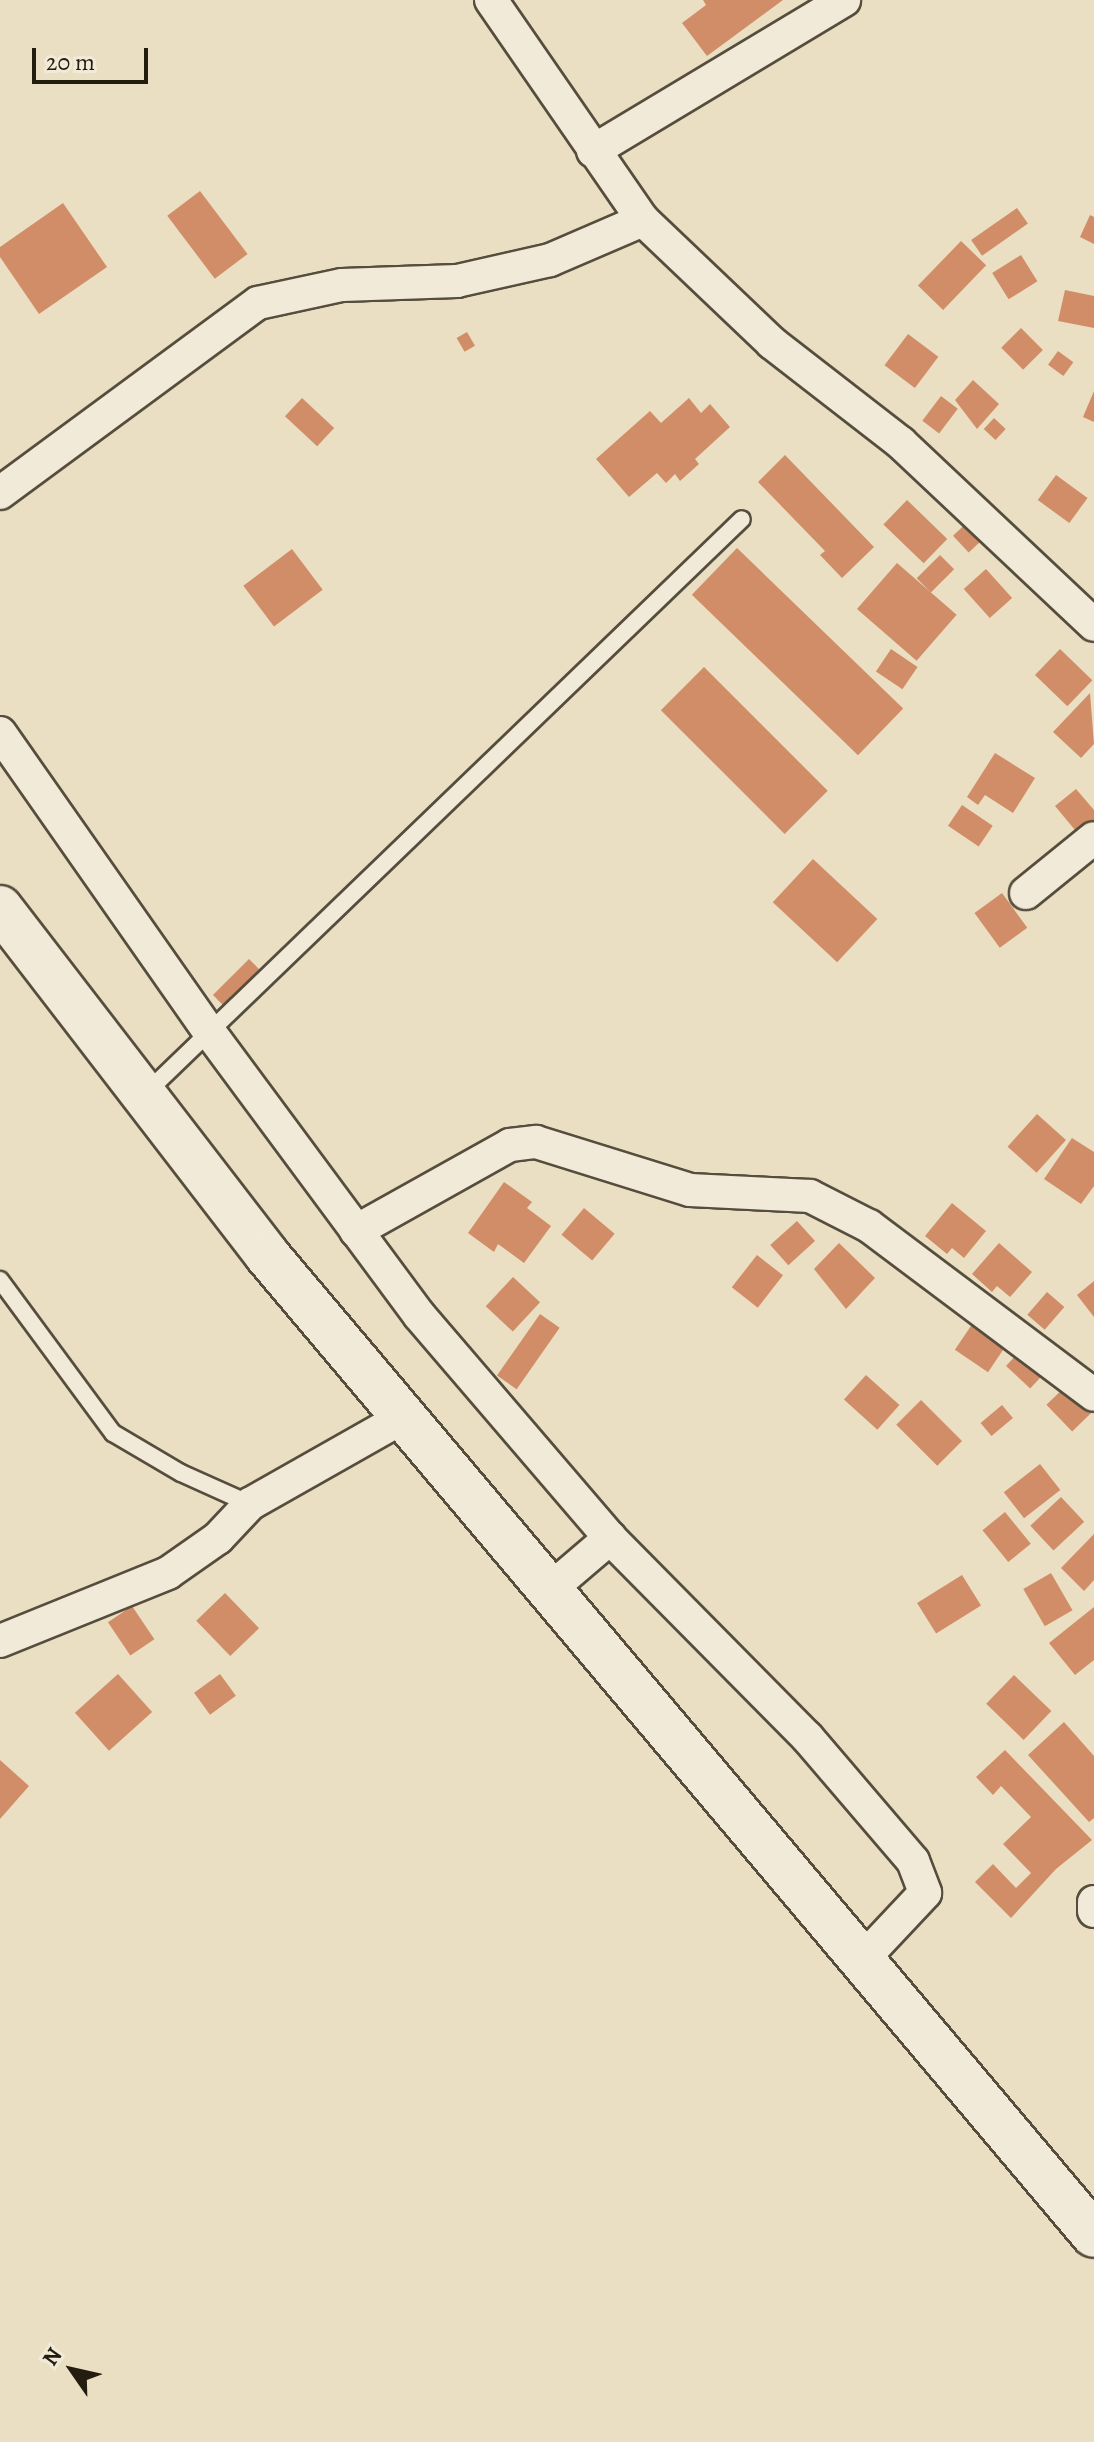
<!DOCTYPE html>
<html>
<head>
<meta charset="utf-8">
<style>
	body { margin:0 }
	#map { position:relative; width:1094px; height:2442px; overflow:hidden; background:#eadfc3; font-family:Alegreya,serif }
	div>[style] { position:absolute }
	.building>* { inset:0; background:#d18d67; transform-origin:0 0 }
	.roads { filter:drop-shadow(2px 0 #564d3d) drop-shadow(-2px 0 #564d3d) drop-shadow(0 2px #564d3d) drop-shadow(0 -2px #564d3d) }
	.service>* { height:16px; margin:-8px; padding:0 8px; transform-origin:8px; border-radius:8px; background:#f1ead8 }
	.minor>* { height:32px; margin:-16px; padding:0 16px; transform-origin:16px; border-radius:16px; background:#f1ead8 }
	.secondary>* { height:44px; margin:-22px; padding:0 22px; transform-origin:22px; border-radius:22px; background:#f1ead8 }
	span { translate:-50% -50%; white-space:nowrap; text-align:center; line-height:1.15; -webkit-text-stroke:6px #f1ead8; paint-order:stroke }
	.north { position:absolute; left:32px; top:2330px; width:80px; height:80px; -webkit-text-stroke:6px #f1ead8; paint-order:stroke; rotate:304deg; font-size:22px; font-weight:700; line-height:32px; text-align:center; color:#251c10 }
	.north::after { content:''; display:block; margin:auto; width:28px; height:36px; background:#251c10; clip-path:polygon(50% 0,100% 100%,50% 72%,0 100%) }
	.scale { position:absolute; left:32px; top:48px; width:116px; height:36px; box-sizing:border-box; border:4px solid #251c10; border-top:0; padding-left:10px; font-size:24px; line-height:28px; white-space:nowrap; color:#251c10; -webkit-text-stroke:6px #f1ead8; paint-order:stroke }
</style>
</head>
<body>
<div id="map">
	<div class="building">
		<i style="clip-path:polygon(703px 0,783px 0,707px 56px,682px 23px,706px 5px)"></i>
		<i style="left:200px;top:191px;width:79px;height:41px;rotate:53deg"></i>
		<i style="clip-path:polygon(63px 203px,107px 267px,39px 314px,0 257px,0 247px)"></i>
		<i style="left:1017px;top:208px;width:19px;height:56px;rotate:55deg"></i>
		<i style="clip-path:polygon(1090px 215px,1094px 217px,1094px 244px,1080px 237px)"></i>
		<i style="left:961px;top:241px;width:35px;height:62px;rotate:44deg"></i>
		<i style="left:1021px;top:255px;width:31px;height:34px;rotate:58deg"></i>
		<i style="clip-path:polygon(1065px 290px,1094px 296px,1094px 328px,1058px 321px)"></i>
		<i style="left:1021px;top:328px;width:31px;height:28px;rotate:45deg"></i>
		<i style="left:467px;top:332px;width:16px;height:12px;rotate:60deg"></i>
		<i style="left:908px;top:334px;width:38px;height:39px;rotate:37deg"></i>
		<i style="left:1058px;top:351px;width:19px;height:17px;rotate:36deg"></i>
		<i style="clip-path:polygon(973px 380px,999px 404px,977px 429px,955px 400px)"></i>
		<i style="clip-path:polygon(1094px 391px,1094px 422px,1083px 417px)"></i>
		<i style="left:941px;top:396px;width:21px;height:31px;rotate:37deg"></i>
		<i style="left:302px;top:398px;width:44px;height:25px;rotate:43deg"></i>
		<i style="clip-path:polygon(689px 398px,701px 413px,710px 404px,730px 427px,695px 459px,699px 464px,680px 481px,675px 474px,666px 483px,657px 473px,629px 497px,596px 459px,650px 411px,661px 423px)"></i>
		<i style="left:994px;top:418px;width:16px;height:15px;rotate:43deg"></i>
		<i style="clip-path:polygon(785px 455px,874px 547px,842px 578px,820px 555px,825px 551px,758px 482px)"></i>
		<i style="left:1056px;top:475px;width:39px;height:31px;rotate:36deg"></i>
		<i style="left:907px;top:500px;width:56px;height:34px;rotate:44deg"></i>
		<i style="left:972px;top:518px;width:23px;height:26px;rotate:47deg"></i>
		<i style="left:737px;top:548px;width:231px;height:65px;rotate:44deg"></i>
		<i style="left:292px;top:549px;width:51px;height:61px;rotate:53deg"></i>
		<i style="left:940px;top:555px;width:20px;height:33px;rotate:45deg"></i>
		<i style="left:897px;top:563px;width:79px;height:61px;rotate:41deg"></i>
		<i style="left:986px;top:569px;width:39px;height:30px;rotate:48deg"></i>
		<i style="left:891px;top:649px;width:32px;height:27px;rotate:34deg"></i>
		<i style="left:1060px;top:649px;width:45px;height:36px;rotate:44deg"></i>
		<i style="left:704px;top:667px;width:175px;height:61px;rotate:45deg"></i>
		<i style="clip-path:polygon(1090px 693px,1094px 744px,1081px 758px,1053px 732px)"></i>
		<i style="clip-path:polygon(995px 753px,1035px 778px,1013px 813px,985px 795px,978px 805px,967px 797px)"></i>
		<i style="clip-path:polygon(1076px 789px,1094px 810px,1094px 824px,1080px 836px,1055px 806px)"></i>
		<i style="left:962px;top:805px;width:37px;height:25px;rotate:34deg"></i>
		<i style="left:813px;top:859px;width:88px;height:59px;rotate:43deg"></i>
		<i style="left:1002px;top:893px;width:43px;height:34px;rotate:54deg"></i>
		<i style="left:249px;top:959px;width:20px;height:51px;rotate:45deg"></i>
		<i style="left:1037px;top:1114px;width:39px;height:44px;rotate:42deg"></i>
		<i style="clip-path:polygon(1072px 1138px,1094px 1152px,1094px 1186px,1081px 1204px,1044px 1179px)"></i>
		<i style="clip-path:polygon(504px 1182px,532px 1202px,527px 1208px,551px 1226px,524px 1263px,498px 1244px,494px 1252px,468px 1233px)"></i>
		<i style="clip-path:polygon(952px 1203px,986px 1231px,964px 1258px,952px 1248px,947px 1254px,925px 1236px)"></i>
		<i style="left:584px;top:1208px;width:40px;height:35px;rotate:40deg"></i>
		<i style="left:797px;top:1221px;width:27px;height:36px;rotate:48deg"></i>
		<i style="clip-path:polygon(839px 1243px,875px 1278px,846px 1309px,814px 1269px)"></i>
		<i style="clip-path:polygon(999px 1243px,1032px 1272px,1010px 1297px,997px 1286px,992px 1292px,972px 1274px)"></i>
		<i style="left:757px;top:1255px;width:33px;height:41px;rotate:38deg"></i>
		<i style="left:513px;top:1277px;width:37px;height:40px;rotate:43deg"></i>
		<i style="clip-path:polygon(1094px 1281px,1094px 1317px,1077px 1295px)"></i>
		<i style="left:1047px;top:1292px;width:23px;height:30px;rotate:41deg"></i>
		<i style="left:540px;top:1314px;width:24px;height:75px;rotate:35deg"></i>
		<i style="left:975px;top:1320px;width:40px;height:36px;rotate:34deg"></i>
		<i style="left:1019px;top:1352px;width:33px;height:19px;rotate:43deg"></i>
		<i style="left:866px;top:1375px;width:45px;height:33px;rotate:42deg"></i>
		<i style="left:1068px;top:1384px;width:37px;height:30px;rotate:46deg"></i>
		<i style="left:921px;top:1400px;width:58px;height:35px;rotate:45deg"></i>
		<i style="left:1002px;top:1405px;width:17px;height:28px;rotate:50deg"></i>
		<i style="left:1040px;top:1464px;width:33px;height:46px;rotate:52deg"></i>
		<i style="left:1061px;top:1497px;width:34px;height:42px;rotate:47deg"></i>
		<i style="left:1005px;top:1512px;width:41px;height:29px;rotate:51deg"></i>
		<i style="clip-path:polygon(1094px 1534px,1094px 1580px,1084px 1591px,1061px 1568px)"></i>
		<i style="left:1051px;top:1573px;width:43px;height:32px;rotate:60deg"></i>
		<i style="left:962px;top:1575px;width:36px;height:53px;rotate:58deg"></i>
		<i style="left:225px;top:1593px;width:49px;height:40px;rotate:46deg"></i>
		<i style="left:132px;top:1606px;width:40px;height:29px;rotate:56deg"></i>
		<i style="clip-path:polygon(1094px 1607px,1094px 1660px,1075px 1675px,1049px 1643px)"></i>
		<i style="left:118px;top:1674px;width:51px;height:58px;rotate:48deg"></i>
		<i style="left:220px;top:1674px;width:27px;height:32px;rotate:54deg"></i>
		<i style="left:1014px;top:1675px;width:52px;height:40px;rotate:44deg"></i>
		<i style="clip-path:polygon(1064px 1722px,1094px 1756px,1094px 1818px,1089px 1822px,1028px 1755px)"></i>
		<i style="clip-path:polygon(1005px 1750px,1092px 1840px,1056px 1869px,1011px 1918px,975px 1882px,993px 1864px,1016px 1888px,1031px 1873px,1003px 1844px,1031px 1817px,1001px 1786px,993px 1795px,976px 1777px)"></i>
		<i style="clip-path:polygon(0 1760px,29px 1786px,0 1819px)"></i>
	</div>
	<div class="roads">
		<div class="service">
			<i style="left:146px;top:1093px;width:827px;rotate:-43.92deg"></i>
			<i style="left:0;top:1280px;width:190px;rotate:53.6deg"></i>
			<i style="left:113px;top:1433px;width:79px;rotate:30.5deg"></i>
			<i style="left:181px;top:1473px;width:76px;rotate:24.2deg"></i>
		</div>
		<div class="minor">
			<i style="left:491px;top:0;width:267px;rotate:55.4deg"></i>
			<i style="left:643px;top:220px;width:178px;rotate:43.6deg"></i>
			<i style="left:772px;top:343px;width:163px;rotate:37.8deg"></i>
			<i style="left:901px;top:443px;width:265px;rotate:43.3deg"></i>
			<i style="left:593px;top:151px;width:293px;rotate:-31deg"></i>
			<i style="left:0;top:493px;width:320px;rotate:-36.4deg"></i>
			<i style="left:258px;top:303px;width:86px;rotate:-12.1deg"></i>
			<i style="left:342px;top:285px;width:115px;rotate:-2deg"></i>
			<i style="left:457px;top:281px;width:95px;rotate:-12.7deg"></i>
			<i style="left:550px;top:260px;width:101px;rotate:-23.3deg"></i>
			<i style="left:0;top:733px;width:368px;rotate:55deg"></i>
			<i style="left:211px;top:1034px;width:350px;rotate:53.5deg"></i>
			<i style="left:419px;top:1315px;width:294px;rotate:49.4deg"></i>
			<i style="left:1026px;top:893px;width:87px;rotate:-39deg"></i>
			<i style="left:356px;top:1231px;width:176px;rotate:-29.2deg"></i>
			<i style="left:510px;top:1145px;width:26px;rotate:-7deg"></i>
			<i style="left:536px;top:1142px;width:161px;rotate:17.3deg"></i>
			<i style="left:690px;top:1190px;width:120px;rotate:2.9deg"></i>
			<i style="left:810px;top:1196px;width:66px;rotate:27deg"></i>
			<i style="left:869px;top:1226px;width:281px;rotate:36.9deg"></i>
			<i style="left:548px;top:1591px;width:82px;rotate:-40.5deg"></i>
			<i style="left:610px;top:1538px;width:280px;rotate:45.3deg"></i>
			<i style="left:807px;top:1737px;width:163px;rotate:49.5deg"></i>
			<i style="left:913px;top:1861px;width:34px;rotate:69deg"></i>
			<i style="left:925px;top:1893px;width:92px;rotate:133.2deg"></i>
			<i style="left:0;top:1641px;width:181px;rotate:-22deg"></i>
			<i style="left:168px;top:1573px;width:61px;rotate:-35deg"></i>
			<i style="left:218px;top:1538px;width:47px;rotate:-46.7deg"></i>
			<i style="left:250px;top:1504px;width:175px;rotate:-29.5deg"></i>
			<i style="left:1094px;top:1902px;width:9px;rotate:90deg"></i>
		</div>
		<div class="secondary">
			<i style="left:0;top:908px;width:438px;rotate:52.4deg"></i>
			<i style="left:267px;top:1255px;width:1282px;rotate:49.84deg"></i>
		</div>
	</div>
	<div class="north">N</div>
	<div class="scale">20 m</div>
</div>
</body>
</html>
